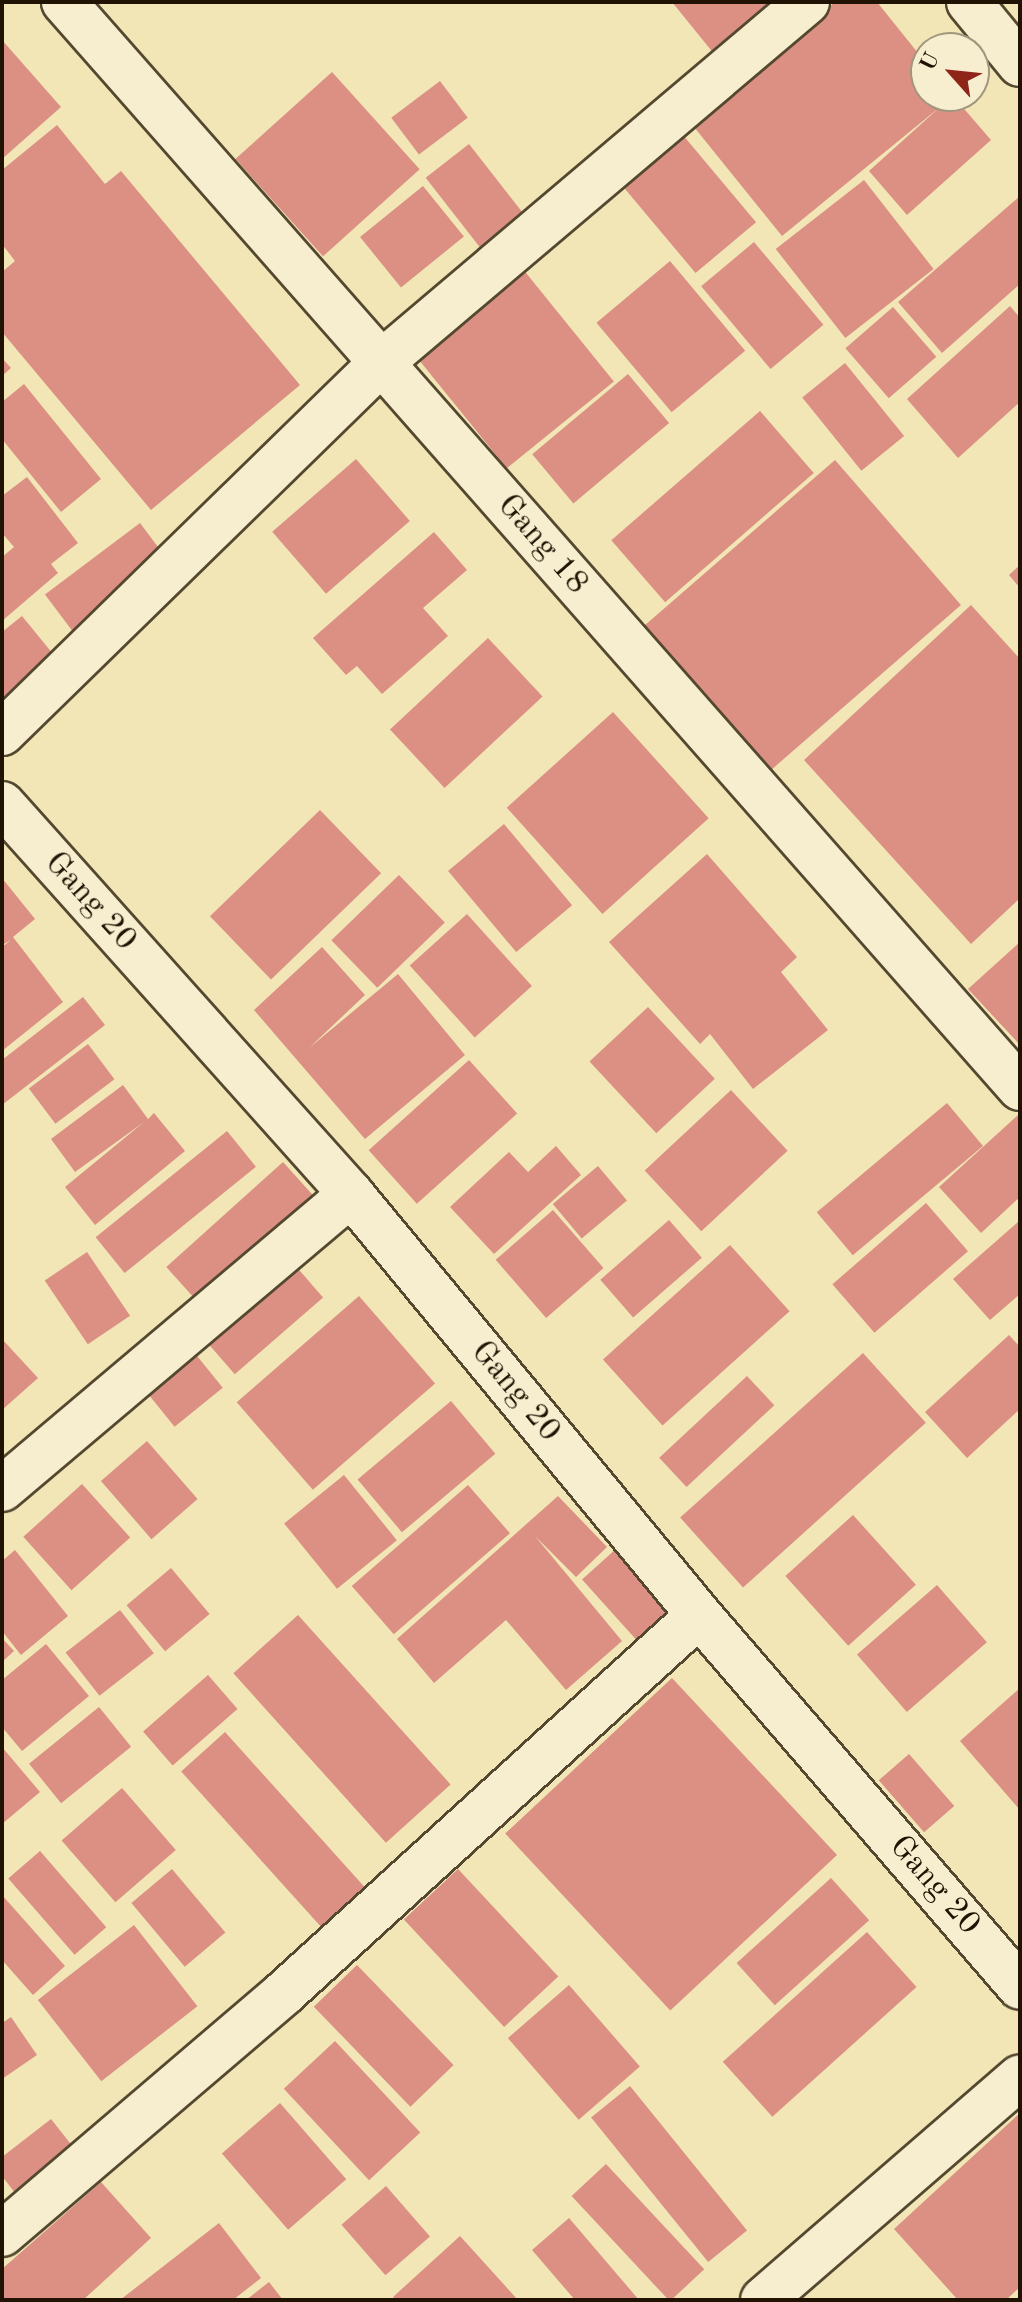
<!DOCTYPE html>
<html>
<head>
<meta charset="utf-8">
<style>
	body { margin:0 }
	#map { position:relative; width:1022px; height:2302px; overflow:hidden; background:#f2e5b6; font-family:"Old Standard TT",serif }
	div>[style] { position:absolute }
	.building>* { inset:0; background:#db9083; transform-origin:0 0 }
	.roads { filter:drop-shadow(2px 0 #544830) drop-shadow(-2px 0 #544830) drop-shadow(0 2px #544830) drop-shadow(0 -2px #544830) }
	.minor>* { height:44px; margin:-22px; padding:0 22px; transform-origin:22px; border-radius:22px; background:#f7eed0 }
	span { translate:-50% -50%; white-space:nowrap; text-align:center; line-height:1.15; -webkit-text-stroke:7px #f7eed0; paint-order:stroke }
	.street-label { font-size:32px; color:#201303 }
	.frame { position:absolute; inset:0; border:4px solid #201303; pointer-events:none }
	.north { position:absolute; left:910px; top:32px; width:80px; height:80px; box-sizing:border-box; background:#f7eed0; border:2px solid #a1967e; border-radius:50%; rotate:297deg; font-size:22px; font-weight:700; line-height:32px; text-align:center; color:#201303 }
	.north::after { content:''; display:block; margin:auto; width:28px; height:36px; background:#8f2418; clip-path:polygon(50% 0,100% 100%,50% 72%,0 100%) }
</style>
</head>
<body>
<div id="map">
	<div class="building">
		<i style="clip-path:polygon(672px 2px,774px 2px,719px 60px)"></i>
		<i style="clip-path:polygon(835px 2px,877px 2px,926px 63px,926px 96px,953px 96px,991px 140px,907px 215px,869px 171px,940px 107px,782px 236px,690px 122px)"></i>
		<i style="clip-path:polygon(2px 40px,61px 107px,2px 159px)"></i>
		<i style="left:332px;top:72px;width:131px;height:130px;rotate:48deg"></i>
		<i style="left:440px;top:81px;width:46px;height:61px;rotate:53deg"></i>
		<i style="clip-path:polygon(57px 125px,105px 184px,121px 171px,300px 385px,151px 510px,2px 332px,2px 272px,15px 261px,2px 244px,2px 170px)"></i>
		<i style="left:677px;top:128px;width:123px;height:79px;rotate:50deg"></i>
		<i style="left:469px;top:144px;width:95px;height:55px;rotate:52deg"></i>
		<i style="left:864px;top:180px;width:113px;height:112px;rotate:52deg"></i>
		<i style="left:423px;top:186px;width:65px;height:81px;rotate:51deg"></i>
		<i style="clip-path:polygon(1020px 196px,1020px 284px,942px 353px,898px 302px)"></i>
		<i style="left:754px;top:242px;width:108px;height:69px;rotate:50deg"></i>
		<i style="left:670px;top:261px;width:117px;height:96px;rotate:50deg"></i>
		<i style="left:522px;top:268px;width:146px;height:138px;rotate:51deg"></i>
		<i style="clip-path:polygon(1010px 306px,1020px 318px,1020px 402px,958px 458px,907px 399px)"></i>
		<i style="left:893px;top:307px;width:66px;height:63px;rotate:49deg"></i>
		<i style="clip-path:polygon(2px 358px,11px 368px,2px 376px)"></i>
		<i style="left:845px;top:363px;width:94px;height:55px;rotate:51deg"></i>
		<i style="left:628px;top:374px;width:64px;height:125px;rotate:50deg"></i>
		<i style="clip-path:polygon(24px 384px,101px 479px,61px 512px,2px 439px,2px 402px)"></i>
		<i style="left:760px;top:411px;width:82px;height:197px;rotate:49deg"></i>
		<i style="left:356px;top:459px;width:82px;height:111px;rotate:49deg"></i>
		<i style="left:835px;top:460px;width:192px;height:258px;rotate:49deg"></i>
		<i style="clip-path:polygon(27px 477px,78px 543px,51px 564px,58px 573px,2px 621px,2px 557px,14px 547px,2px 533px,2px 496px)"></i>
		<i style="left:140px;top:523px;width:49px;height:119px;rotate:53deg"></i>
		<i style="clip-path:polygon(434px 532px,467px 570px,423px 608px,448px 636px,382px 694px,357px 666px,346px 675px,313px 638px)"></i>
		<i style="clip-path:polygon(1020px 565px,1020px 588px,1009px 575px)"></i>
		<i style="clip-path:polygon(971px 605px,1020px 659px,1020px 898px,971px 944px,804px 760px)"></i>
		<i style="clip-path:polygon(22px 616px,62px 665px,2px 707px,2px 632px)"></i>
		<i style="left:488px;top:638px;width:80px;height:134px;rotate:47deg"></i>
		<i style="left:613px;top:712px;width:143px;height:143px;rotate:48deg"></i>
		<i style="left:320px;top:810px;width:88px;height:153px;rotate:46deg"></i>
		<i style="left:504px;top:824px;width:106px;height:73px;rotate:50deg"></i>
		<i style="clip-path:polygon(707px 854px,797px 957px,781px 972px,828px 1030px,753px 1089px,710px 1034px,700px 1044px,609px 942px)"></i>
		<i style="left:399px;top:875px;width:66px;height:94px;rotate:46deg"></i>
		<i style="clip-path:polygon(2px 878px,35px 919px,13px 937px,63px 1002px,2px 1051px,2px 947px,11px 940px,2px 945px)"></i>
		<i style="left:467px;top:914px;width:97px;height:77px;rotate:48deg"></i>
		<i style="clip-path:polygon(1020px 942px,1020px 1045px,968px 989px)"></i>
		<i style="clip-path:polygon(322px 947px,365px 995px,309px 1048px,398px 974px,465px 1055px,365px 1139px,254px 1010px)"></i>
		<i style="clip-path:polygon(83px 997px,105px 1025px,2px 1105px,2px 1060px)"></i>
		<i style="left:648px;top:1007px;width:98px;height:80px;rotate:47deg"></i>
		<i style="left:88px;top:1044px;width:44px;height:74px;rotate:53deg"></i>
		<i style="left:469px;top:1060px;width:72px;height:135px;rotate:48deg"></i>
		<i style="clip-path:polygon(123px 1085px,148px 1119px,154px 1113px,185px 1151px,95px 1225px,65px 1187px,144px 1122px,75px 1172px,51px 1139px)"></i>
		<i style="left:731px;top:1090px;width:83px;height:118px;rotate:47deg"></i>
		<i style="left:947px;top:1103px;width:56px;height:170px;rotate:50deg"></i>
		<i style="clip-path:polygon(1018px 1115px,1020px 1197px,981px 1233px,939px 1187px)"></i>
		<i style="left:227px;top:1131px;width:46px;height:169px;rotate:51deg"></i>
		<i style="clip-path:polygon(556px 1146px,581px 1175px,494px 1254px,450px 1207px,509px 1152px,528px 1172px)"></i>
		<i style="left:283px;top:1162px;width:59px;height:157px;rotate:48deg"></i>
		<i style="left:598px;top:1166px;width:45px;height:59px;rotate:50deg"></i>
		<i style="left:926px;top:1203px;width:64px;height:124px;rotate:49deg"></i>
		<i style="left:553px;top:1210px;width:77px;height:76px;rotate:49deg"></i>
		<i style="left:669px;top:1220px;width:50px;height:91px;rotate:49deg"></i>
		<i style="clip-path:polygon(1018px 1222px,1020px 1294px,990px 1320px,953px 1279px)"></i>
		<i style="left:730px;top:1245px;width:89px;height:171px;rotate:48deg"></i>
		<i style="left:87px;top:1252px;width:77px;height:51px;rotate:56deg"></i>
		<i style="left:287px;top:1256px;width:55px;height:117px;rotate:49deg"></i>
		<i style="left:359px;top:1296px;width:116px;height:162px;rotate:49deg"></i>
		<i style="clip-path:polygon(1009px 1335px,1020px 1347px,1020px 1409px,967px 1458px,925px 1412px)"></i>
		<i style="clip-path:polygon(2px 1339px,38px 1378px,2px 1410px)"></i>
		<i style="left:185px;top:1341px;width:60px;height:62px;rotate:51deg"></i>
		<i style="left:863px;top:1353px;width:94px;height:246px;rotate:48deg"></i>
		<i style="left:747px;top:1376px;width:40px;height:120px;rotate:47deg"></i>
		<i style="left:451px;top:1401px;width:69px;height:122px;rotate:50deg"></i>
		<i style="left:147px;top:1441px;width:77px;height:61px;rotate:49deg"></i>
		<i style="left:344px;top:1475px;width:84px;height:77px;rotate:51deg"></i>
		<i style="left:82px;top:1484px;width:72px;height:79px;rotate:48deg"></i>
		<i style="left:468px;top:1485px;width:64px;height:154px;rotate:49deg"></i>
		<i style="clip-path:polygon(558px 1496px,607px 1547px,576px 1577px,535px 1536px,622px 1641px,566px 1690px,506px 1620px,434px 1683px,397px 1639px)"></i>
		<i style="left:853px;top:1515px;width:94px;height:91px;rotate:48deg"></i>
		<i style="left:617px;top:1548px;width:82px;height:47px;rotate:48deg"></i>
		<i style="clip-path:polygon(15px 1550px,68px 1616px,21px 1655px,2px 1631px,2px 1561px)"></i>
		<i style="left:171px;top:1568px;width:60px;height:58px;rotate:50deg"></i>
		<i style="left:937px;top:1585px;width:76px;height:106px;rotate:49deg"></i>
		<i style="left:120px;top:1610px;width:55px;height:69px;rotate:52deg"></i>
		<i style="left:298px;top:1615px;width:228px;height:87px;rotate:48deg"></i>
		<i style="clip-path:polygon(2px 1638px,14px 1651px,2px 1662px)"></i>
		<i style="clip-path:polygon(46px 1644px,89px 1696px,22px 1751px,2px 1727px,2px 1680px)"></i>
		<i style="left:208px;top:1675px;width:45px;height:86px;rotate:49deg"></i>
		<i style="left:672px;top:1678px;width:242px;height:228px;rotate:47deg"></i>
		<i style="clip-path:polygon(1020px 1688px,1020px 1810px,960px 1741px)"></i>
		<i style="left:99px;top:1707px;width:51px;height:90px;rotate:51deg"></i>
		<i style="left:225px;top:1732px;width:219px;height:59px;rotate:48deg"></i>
		<i style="clip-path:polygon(2px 1747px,40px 1792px,2px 1824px)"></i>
		<i style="left:909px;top:1754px;width:69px;height:40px;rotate:49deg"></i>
		<i style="left:122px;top:1788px;width:82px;height:80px;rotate:49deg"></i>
		<i style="left:40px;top:1851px;width:101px;height:42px;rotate:49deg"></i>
		<i style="left:172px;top:1869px;width:83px;height:53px;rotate:50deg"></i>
		<i style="left:458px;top:1869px;width:147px;height:74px;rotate:47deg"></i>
		<i style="left:831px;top:1878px;width:57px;height:127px;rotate:48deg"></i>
		<i style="clip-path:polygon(2px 1895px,65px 1966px,33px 1995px,2px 1960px)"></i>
		<i style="left:134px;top:1925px;width:103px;height:122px;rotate:52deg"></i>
		<i style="left:867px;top:1932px;width:74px;height:194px;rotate:48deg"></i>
		<i style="left:357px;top:1965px;width:139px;height:60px;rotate:46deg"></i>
		<i style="left:569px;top:1985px;width:108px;height:81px;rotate:49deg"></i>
		<i style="clip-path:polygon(11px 2017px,37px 2055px,2px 2079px,2px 2023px)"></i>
		<i style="left:335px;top:2041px;width:125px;height:70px;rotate:47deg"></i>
		<i style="left:630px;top:2086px;width:186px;height:50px;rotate:51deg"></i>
		<i style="left:280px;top:2103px;width:101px;height:77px;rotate:49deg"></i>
		<i style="clip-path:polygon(1020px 2113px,1020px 2287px,1006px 2300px,958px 2300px,894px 2229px)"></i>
		<i style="clip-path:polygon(51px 2119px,81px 2157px,22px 2202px,2px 2176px,2px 2157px)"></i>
		<i style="left:606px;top:2164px;width:144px;height:47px;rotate:47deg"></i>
		<i style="clip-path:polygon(101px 2182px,151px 2238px,83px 2300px,4px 2300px,2px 2269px)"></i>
		<i style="left:386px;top:2186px;width:67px;height:59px;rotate:49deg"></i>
		<i style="clip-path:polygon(569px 2218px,639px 2300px,575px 2300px,532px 2250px)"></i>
		<i style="clip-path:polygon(219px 2223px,261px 2278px,233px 2300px,120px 2300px)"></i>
		<i style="clip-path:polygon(460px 2236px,518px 2300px,396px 2300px,393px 2297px)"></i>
		<i style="clip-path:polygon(269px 2282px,283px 2300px,246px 2300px)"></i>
	</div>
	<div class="roads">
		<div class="minor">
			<i style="left:64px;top:2px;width:1447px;rotate:48.64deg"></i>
			<i style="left:969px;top:2px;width:80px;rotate:50.6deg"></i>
			<i style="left:2px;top:733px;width:531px;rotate:-44.31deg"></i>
			<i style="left:382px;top:362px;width:557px;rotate:-40.27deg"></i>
			<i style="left:2px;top:804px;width:523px;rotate:48.18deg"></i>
			<i style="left:351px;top:1194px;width:546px;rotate:50.42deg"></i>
			<i style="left:699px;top:1615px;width:491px;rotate:49.2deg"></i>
			<i style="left:2px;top:1489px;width:457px;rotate:-40.2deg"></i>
			<i style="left:2px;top:2234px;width:371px;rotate:-40.5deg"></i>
			<i style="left:284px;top:1993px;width:561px;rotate:-42.33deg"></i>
			<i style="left:763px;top:2300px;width:340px;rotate:-40.9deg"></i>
		</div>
	</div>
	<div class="street-label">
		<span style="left:542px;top:545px;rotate:49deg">Gang 18</span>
		<span style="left:90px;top:902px;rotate:48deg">Gang 20</span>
		<span style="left:515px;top:1392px;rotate:50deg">Gang 20</span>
		<span style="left:934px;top:1886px;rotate:49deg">Gang 20</span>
	</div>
	<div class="frame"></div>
	<div class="north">U</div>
</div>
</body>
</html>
